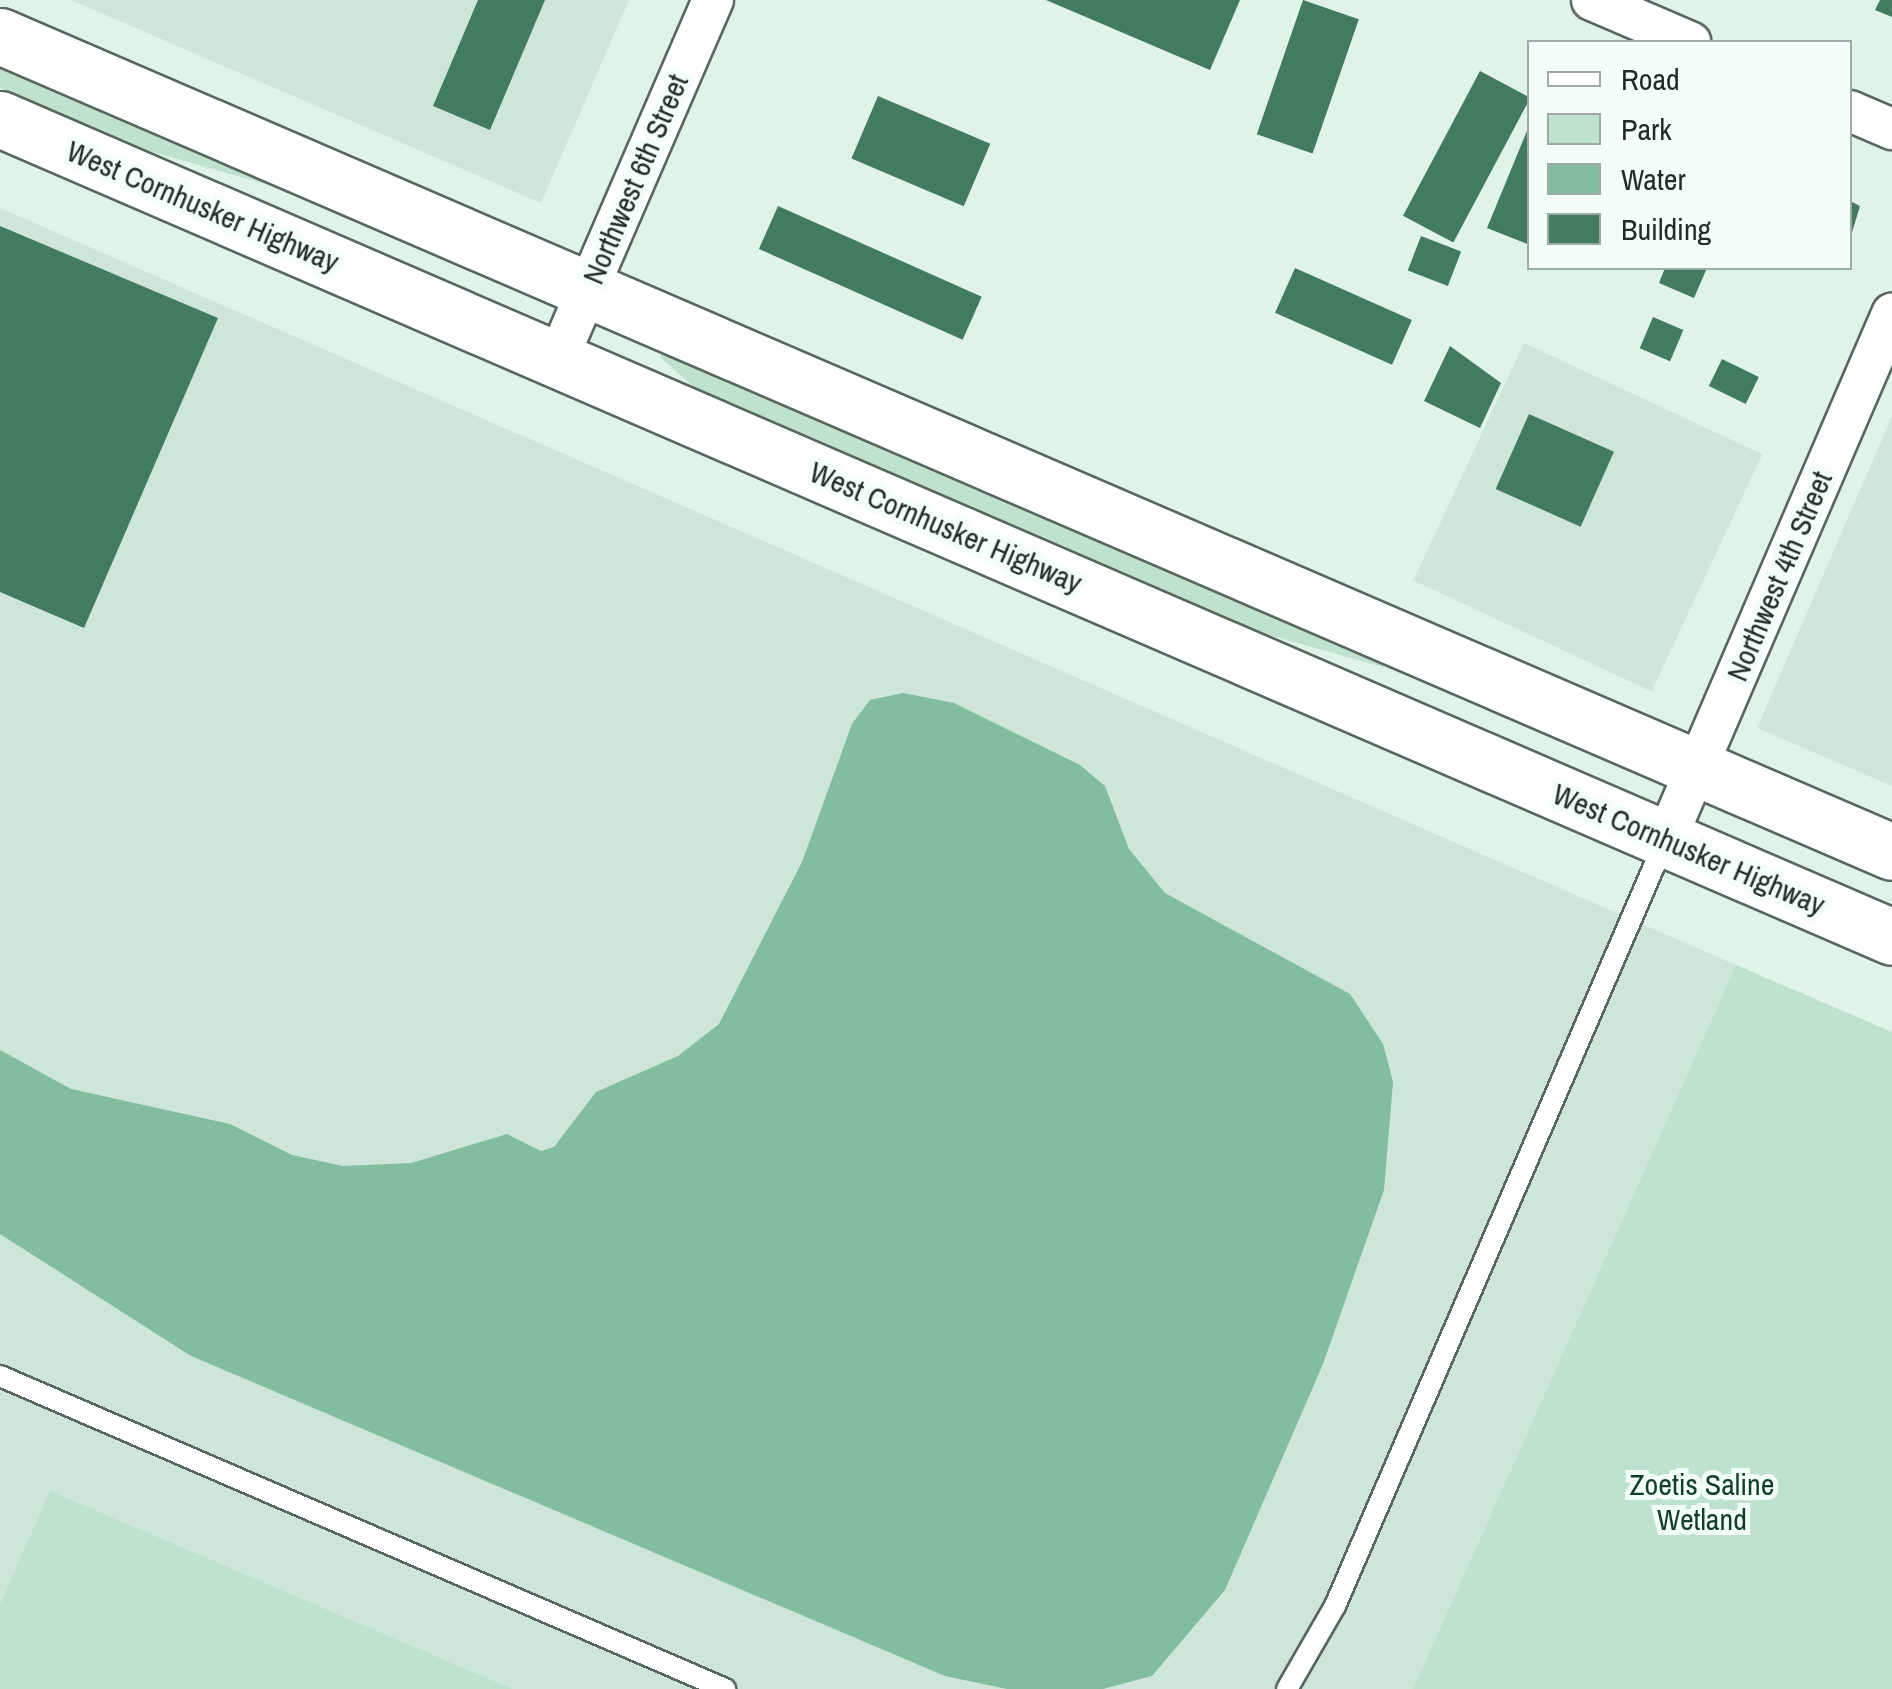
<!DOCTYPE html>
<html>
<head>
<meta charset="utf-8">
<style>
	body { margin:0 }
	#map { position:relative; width:1892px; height:1689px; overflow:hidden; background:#e0f3e8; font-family:"Archivo Narrow",sans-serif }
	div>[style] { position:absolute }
	.built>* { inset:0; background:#cde6d9; transform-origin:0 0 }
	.green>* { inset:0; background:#bee2ce }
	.water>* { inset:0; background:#82bd9f }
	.building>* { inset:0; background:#427b60; transform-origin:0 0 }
	.roads { filter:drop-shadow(2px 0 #57675e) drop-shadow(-2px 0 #57675e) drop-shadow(0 2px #57675e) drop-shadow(0 -2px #57675e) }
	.lane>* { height:20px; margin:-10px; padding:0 10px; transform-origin:10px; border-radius:10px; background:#fff }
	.street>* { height:40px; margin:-20px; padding:0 20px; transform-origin:20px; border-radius:20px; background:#fff }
	.primary>* { height:55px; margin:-27.5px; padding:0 27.5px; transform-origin:27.5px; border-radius:27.5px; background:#fff }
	span { translate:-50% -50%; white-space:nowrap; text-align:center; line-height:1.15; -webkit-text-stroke:10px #f3fef8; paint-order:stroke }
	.street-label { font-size:30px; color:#242b27 }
	.park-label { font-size:30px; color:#0f3f2b }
	.legend { position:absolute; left:1527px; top:40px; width:325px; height:230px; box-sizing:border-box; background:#f3fef8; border:2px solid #a0aaa4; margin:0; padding:12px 18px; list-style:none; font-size:30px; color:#242b27 }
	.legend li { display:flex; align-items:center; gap:20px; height:50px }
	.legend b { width:50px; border:2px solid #a0aaa4 }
</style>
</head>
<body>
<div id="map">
	<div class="built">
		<i style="clip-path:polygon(71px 0,629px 0,541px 203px)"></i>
		<i style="clip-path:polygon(0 208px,1736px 965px,1413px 1689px,513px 1689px,51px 1492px,0 1604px)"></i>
		<i style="left:1524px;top:343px;width:263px;height:262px;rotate:25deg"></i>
		<i style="clip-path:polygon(1892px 416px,1892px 786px,1757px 728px)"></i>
	</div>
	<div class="green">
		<i style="clip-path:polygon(0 57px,273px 176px,269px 185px,142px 149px,0 88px)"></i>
		<i style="clip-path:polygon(665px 347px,1387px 658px,1383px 667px,1258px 632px,695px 388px,660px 357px)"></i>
		<i style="clip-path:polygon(1736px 965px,1892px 1032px,1892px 1689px,1413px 1689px)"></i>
		<i style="clip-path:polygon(50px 1491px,513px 1689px,0 1689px,0 1604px)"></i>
	</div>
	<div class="water">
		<i style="clip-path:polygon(903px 693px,954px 703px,1080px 765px,1105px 786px,1129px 849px,1165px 893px,1350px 994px,1383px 1044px,1393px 1082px,1384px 1190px,1323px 1364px,1225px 1590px,1152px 1676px,1103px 1689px,1007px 1689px,945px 1676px,191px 1356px,0 1234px,0 1050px,71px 1089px,230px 1124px,292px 1155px,343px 1166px,411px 1163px,507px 1134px,541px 1151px,554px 1147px,596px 1092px,678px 1056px,719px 1024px,802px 862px,852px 724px,870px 700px)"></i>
	</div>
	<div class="building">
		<i style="clip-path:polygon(478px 0,545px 0,490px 130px,433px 106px)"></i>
		<i style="clip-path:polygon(1046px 0,1240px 0,1210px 70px)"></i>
		<i style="left:1303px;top:0;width:59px;height:142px;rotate:19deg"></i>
		<i style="clip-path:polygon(1880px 0,1892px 0,1892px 17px,1875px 10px)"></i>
		<i style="left:1480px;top:71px;width:57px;height:164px;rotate:28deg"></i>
		<i style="left:878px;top:96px;width:122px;height:68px;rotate:23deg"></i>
		<i style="clip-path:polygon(1529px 126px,1530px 126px,1530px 245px,1487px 228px)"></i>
		<i style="clip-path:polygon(1850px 201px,1860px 206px,1850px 239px)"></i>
		<i style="left:778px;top:206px;width:223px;height:47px;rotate:24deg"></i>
		<i style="clip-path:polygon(0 226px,218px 318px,84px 628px,0 592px)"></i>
		<i style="left:1421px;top:236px;width:43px;height:37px;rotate:21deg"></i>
		<i style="left:1295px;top:268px;width:128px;height:49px;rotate:24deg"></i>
		<i style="clip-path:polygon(1665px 268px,1707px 268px,1694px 298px,1659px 283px)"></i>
		<i style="left:1653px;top:317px;width:33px;height:34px;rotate:23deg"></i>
		<i style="clip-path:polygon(1450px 346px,1501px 383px,1480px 428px,1424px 401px)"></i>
		<i style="left:1722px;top:359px;width:41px;height:30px;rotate:26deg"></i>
		<i style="left:1529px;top:414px;width:93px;height:82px;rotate:24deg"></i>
	</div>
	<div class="roads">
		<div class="lane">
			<i style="left:0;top:1376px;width:790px;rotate:23.35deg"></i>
			<i style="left:1287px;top:1689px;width:96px;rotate:-60deg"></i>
			<i style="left:1335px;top:1606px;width:833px;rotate:-66.67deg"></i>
		</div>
		<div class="street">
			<i style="left:1592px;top:0;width:107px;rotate:23.2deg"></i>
			<i style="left:1850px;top:111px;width:46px;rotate:23.2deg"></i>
			<i style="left:558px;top:358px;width:390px;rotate:-66.6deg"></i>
			<i style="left:1666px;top:839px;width:572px;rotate:-66.71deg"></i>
		</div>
		<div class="primary">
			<i style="left:0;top:36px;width:2060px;rotate:23.33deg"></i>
			<i style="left:0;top:119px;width:2061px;rotate:23.38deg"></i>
		</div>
	</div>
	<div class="street-label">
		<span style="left:635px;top:179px;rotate:-67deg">Northwest 6th Street</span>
		<span style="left:203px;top:206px;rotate:23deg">West Cornhusker Highway</span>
		<span style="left:946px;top:527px;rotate:23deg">West Cornhusker Highway</span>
		<span style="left:1779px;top:576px;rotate:-67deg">Northwest 4th Street</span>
		<span style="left:1689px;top:849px;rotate:23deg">West Cornhusker Highway</span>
	</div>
	<div class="park-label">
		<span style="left:1702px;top:1501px">Zoetis Saline<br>Wetland</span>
	</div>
	<ul class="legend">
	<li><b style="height:12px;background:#fff"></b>Road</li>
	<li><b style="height:28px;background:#bee2ce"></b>Park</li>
	<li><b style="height:28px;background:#82bd9f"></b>Water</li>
	<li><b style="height:28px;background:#427b60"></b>Building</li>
	</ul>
</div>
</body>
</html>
